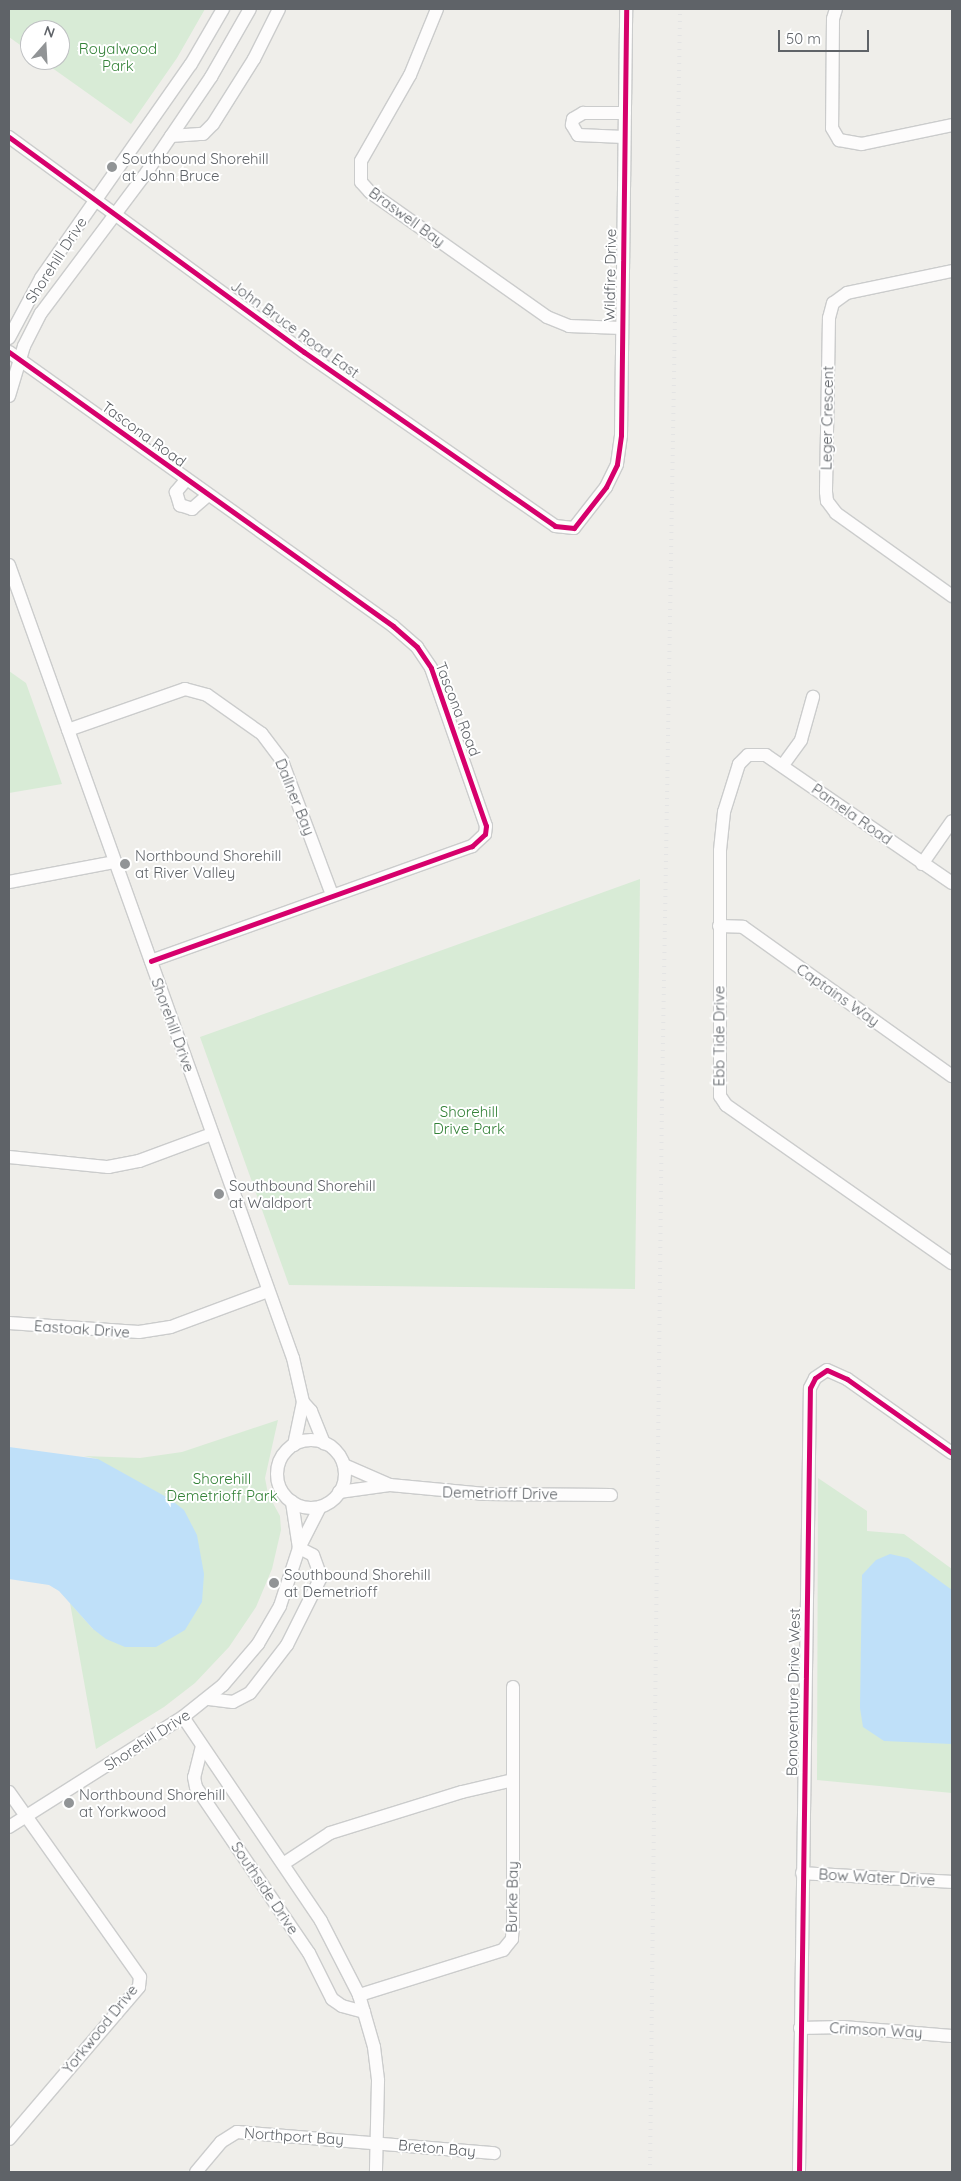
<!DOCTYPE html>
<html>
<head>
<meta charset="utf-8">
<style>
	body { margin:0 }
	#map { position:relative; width:961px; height:2181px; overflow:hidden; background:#efeeea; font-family:Quicksand,sans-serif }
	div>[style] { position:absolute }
	.green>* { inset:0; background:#d8ebd6 }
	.water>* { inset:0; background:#bfe0f9 }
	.roads { filter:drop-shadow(1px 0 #cbcccc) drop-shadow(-1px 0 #cbcccc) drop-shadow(0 1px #cbcccc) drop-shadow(0 -1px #cbcccc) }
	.minor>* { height:12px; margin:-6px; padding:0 6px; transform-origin:6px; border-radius:6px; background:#fdfcfc }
	.minor>.ring { margin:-6px; padding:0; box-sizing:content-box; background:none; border:12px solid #fdfcfc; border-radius:50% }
	.rail>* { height:4px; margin-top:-2px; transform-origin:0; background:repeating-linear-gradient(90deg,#e4e4e4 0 1px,transparent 0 7px) }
	.cycleway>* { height:5px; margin:-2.5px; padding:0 2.5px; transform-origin:2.5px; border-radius:2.5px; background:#d6006c }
	.dots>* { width:14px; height:14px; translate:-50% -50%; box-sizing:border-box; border:2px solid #fff; border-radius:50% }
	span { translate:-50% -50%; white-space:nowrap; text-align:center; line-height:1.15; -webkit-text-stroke:4px #fff; paint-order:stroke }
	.park-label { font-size:15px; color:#348238 }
	.poi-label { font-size:15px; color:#5f6368 }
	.left { translate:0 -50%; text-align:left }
	.street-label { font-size:15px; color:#5f6368 }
	.frame { position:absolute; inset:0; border:10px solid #5f6368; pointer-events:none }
	.north { position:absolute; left:20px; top:20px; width:50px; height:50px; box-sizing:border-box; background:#fff; border:1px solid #bfc1c3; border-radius:50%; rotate:19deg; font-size:14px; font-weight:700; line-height:20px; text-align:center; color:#5f6368 }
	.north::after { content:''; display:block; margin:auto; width:18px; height:22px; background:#919496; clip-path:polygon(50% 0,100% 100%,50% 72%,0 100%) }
	.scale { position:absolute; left:778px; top:30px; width:91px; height:22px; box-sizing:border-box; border:2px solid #5f6368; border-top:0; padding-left:6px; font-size:15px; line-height:18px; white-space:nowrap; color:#5f6368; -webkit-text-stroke:4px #fff; paint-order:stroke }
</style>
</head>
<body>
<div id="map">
	<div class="green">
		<i style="clip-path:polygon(9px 9px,205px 9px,177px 58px,131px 124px,41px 60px,60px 60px,60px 30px,30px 30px,30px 52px,9px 37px)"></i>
		<i style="clip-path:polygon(9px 671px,26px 683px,62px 784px,9px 793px)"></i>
		<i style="clip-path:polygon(640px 879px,635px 1289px,289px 1285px,200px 1037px)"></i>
		<i style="clip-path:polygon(278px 1420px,265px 1478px,268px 1494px,280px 1516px,281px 1530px,272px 1569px,256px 1607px,229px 1647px,195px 1683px,164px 1707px,96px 1749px,70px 1603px,93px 1629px,98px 1459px,84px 1456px,140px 1458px,182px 1452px)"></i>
		<i style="clip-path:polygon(818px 1478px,867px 1511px,867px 1531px,904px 1534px,952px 1569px,952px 1793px,817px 1780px)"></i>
	</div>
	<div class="water">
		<i style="clip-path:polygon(9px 1447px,98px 1459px,170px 1499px,184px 1510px,197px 1535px,204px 1574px,202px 1602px,185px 1630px,156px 1647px,125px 1647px,106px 1639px,93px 1629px,59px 1591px,49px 1585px,9px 1579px)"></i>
		<i style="clip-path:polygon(890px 1554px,908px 1558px,952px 1590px,952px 1744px,884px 1741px,863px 1727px,860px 1708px,862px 1575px,876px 1560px)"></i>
	</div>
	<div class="roads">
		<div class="minor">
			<i style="left:437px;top:9px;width:71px;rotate:112.2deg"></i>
			<i style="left:410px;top:75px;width:99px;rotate:119.7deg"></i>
			<i style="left:361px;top:161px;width:21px;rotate:90deg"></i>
			<i style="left:361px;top:182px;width:13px;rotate:48deg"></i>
			<i style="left:370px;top:192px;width:217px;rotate:35.2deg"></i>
			<i style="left:547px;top:317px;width:24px;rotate:22deg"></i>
			<i style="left:569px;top:326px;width:53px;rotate:2.2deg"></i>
			<i style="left:836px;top:9px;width:10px;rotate:107deg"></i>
			<i style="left:833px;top:19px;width:109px;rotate:90.5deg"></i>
			<i style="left:832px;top:128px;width:14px;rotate:60deg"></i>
			<i style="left:839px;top:140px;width:23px;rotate:10deg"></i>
			<i style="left:862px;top:144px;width:92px;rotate:-11.9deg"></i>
			<i style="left:171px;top:136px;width:32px;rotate:-4deg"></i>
			<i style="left:203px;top:134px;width:14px;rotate:-45deg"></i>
			<i style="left:213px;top:124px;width:77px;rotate:-57.8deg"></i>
			<i style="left:254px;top:59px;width:56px;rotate:-63.4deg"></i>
			<i style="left:9px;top:137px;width:365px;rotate:36.1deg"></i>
			<i style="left:304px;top:352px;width:305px;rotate:34.7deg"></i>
			<i style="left:555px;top:526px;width:19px;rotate:6deg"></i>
			<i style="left:574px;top:528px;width:52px;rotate:-52deg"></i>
			<i style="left:606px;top:487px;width:25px;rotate:-64deg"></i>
			<i style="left:617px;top:464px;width:29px;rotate:-82deg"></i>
			<i style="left:621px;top:435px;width:426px;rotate:-89.3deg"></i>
			<i style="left:624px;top:137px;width:46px;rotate:-177.5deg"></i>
			<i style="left:578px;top:135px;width:12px;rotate:-121deg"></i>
			<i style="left:572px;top:125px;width:6px;rotate:-81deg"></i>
			<i style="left:573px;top:119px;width:12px;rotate:-31deg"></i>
			<i style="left:583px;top:113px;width:42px"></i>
			<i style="left:952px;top:271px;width:107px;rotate:168.2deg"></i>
			<i style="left:847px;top:293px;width:17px;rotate:144deg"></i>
			<i style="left:833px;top:303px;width:16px;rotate:105deg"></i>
			<i style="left:829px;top:318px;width:174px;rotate:91deg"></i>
			<i style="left:826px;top:492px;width:9px;rotate:84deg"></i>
			<i style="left:827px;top:501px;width:15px;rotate:53deg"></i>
			<i style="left:836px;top:513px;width:143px;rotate:35.6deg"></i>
			<i style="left:9px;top:338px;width:68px;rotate:-61.9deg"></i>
			<i style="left:41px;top:278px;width:261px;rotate:-55deg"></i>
			<i style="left:191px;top:64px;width:64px;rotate:-59.8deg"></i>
			<i style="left:9px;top:352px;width:472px;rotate:35.5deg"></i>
			<i style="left:393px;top:626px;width:32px;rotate:41deg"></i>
			<i style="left:417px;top:647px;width:25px;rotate:56deg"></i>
			<i style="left:431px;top:668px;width:167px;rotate:70.8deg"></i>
			<i style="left:486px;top:826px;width:8px;rotate:97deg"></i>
			<i style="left:485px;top:834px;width:18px;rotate:137deg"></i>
			<i style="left:472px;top:846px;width:341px;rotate:160.3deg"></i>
			<i style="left:9px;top:396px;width:52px;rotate:-73.3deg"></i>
			<i style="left:24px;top:346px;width:37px;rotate:-63deg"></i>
			<i style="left:41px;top:313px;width:171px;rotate:-53.1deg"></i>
			<i style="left:144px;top:176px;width:120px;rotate:-55.9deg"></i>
			<i style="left:211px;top:77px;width:78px;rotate:-60.2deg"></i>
			<i style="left:186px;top:480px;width:16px;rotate:130deg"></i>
			<i style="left:176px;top:492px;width:14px;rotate:73deg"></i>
			<i style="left:180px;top:505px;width:13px;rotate:18deg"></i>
			<i style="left:192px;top:509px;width:21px;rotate:-41deg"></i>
			<i style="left:9px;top:565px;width:842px;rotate:70.3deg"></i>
			<i style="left:293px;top:1358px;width:45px;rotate:77.2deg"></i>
			<i style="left:303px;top:1402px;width:44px;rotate:101.8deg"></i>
			<i style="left:68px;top:730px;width:124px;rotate:-19.3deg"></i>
			<i style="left:185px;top:689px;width:23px;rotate:15deg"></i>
			<i style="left:207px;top:695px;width:67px;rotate:35.3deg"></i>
			<i style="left:262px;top:734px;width:34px;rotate:53deg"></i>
			<i style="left:282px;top:761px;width:143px;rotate:69.5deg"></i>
			<i style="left:783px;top:765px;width:31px;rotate:-54deg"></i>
			<i style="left:801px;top:740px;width:45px;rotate:-74.4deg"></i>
			<i style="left:922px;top:864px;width:52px;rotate:-55.1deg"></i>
			<i style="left:9px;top:882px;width:108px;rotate:-10.7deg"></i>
			<i style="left:952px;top:883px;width:226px;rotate:-145.5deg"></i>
			<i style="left:766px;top:755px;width:18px;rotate:180deg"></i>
			<i style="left:748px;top:755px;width:13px;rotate:135deg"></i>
			<i style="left:739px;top:764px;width:50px;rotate:107.4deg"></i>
			<i style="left:724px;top:812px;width:39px;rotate:96deg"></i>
			<i style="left:720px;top:851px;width:245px;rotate:90deg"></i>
			<i style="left:720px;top:1096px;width:11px;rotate:56deg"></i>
			<i style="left:726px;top:1105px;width:276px;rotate:35deg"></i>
			<i style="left:719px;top:926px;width:24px;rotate:2deg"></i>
			<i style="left:743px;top:927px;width:257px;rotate:35.5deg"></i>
			<i style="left:9px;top:1157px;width:100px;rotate:5.8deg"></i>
			<i style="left:108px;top:1167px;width:32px;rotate:-11deg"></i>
			<i style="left:139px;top:1161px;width:78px;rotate:-20.3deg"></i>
			<i style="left:9px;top:1323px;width:130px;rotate:4deg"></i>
			<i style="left:139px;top:1332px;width:32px;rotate:-9deg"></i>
			<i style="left:171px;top:1327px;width:103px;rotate:-20.4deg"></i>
			<i style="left:303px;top:1402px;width:12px;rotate:48deg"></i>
			<i style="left:311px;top:1411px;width:35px;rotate:68deg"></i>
			<i class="ring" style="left:277px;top:1440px;width:56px;height:56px"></i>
			<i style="left:344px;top:1465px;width:50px;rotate:23.5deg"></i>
			<i style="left:339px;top:1492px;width:51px;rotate:-7.8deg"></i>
			<i style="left:390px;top:1485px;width:96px;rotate:5.4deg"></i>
			<i style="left:486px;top:1494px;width:125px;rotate:0.5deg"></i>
			<i style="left:513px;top:1687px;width:93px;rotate:90deg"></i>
			<i style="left:209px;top:1699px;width:24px;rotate:7deg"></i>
			<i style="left:233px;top:1702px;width:19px;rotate:-28deg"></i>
			<i style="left:250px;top:1693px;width:61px;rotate:-52.4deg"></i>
			<i style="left:287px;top:1645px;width:76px;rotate:-63.4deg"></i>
			<i style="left:321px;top:1577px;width:23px;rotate:-110deg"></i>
			<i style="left:313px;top:1555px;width:16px;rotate:-153deg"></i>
			<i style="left:299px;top:1548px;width:47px;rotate:-98.7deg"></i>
			<i style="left:183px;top:1717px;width:246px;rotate:55.9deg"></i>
			<i style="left:321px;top:1921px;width:83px;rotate:62.8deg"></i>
			<i style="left:359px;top:1995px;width:54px;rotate:73.9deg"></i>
			<i style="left:374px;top:2047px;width:34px;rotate:83deg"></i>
			<i style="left:378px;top:2081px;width:91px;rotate:91.3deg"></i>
			<i style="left:202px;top:1746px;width:32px;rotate:104deg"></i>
			<i style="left:194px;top:1777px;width:10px;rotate:79deg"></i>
			<i style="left:196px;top:1787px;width:201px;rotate:55.8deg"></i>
			<i style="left:309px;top:1953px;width:51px;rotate:63.4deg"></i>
			<i style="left:332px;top:1999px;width:12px;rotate:35deg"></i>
			<i style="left:342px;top:2006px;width:23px;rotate:15deg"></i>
			<i style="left:9px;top:1792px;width:227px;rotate:54.7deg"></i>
			<i style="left:140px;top:1977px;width:10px;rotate:96deg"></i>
			<i style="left:139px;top:1987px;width:200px;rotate:130.5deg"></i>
			<i style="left:9px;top:1827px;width:206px;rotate:-32.3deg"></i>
			<i style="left:183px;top:1717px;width:51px;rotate:-38.7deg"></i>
			<i style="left:223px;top:1685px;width:54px;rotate:-49.5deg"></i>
			<i style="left:258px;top:1644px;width:44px;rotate:-59.9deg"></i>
			<i style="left:280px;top:1606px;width:61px;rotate:-71.9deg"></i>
			<i style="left:299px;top:1548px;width:46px;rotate:-62.9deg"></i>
			<i style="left:283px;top:1864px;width:56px;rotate:-33.4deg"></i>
			<i style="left:330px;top:1833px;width:138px;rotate:-17.3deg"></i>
			<i style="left:462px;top:1792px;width:52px;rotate:-13.2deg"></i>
			<i style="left:513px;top:1780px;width:143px;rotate:90deg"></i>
			<i style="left:513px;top:1923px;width:16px;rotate:94deg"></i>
			<i style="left:512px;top:1939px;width:14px;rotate:129deg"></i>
			<i style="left:503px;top:1950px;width:151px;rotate:162.6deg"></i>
			<i style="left:802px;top:1873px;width:150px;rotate:3.4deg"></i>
			<i style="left:800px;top:2028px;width:43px;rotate:-1.3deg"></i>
			<i style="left:843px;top:2027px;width:109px;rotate:4.7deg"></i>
			<i style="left:196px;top:2172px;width:39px;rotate:-50deg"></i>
			<i style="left:221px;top:2142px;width:19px;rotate:-32deg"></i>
			<i style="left:237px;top:2132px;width:258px;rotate:4.7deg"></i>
			<i style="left:799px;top:2172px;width:784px;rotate:-89.2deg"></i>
			<i style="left:810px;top:1388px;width:11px;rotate:-63deg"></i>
			<i style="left:815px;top:1378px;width:14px;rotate:-34deg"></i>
			<i style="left:827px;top:1370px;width:22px;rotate:24deg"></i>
			<i style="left:847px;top:1379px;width:128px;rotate:35.2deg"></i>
		</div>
	</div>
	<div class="rail">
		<i style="left:650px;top:2172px;width:1072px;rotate:-89.36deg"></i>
		<i style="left:662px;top:1100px;width:1091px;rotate:-89.05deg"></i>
	</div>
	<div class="cycleway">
		<i style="left:9px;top:137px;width:365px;rotate:36.1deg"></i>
		<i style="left:304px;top:352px;width:305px;rotate:34.7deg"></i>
		<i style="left:555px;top:526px;width:19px;rotate:6deg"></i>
		<i style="left:574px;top:528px;width:52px;rotate:-52deg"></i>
		<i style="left:606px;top:487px;width:25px;rotate:-64deg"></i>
		<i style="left:617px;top:464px;width:29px;rotate:-82deg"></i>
		<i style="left:621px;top:435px;width:426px;rotate:-89.3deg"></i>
		<i style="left:9px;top:352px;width:472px;rotate:35.5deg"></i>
		<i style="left:393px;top:626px;width:32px;rotate:41deg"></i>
		<i style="left:417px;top:647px;width:25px;rotate:56deg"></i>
		<i style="left:431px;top:668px;width:167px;rotate:70.8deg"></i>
		<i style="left:486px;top:826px;width:8px;rotate:97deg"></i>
		<i style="left:485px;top:834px;width:18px;rotate:137deg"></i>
		<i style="left:472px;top:846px;width:341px;rotate:160.3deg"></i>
		<i style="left:799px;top:2172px;width:784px;rotate:-89.2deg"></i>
		<i style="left:810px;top:1388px;width:11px;rotate:-63deg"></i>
		<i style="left:815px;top:1378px;width:14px;rotate:-34deg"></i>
		<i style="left:827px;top:1370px;width:22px;rotate:24deg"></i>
		<i style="left:847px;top:1379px;width:128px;rotate:35.2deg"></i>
	</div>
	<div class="dots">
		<i style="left:112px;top:167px;background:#919496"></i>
		<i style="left:125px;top:864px;background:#919496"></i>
		<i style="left:219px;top:1194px;background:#919496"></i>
		<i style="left:274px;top:1583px;background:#919496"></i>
		<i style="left:69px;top:1803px;background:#919496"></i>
	</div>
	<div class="park-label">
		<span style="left:118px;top:57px">Royalwood<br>Park</span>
		<span style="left:469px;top:1120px">Shorehill<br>Drive Park</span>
		<span style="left:222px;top:1487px">Shorehill<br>Demetrioff Park</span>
	</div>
	<div class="poi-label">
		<span class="left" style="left:122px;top:167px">Southbound Shorehill<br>at John Bruce</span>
		<span class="left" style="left:135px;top:864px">Northbound Shorehill<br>at River Valley</span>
		<span class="left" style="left:229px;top:1194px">Southbound Shorehill<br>at Waldport</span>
		<span class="left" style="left:284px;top:1583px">Southbound Shorehill<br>at Demetrioff</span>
		<span class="left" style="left:79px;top:1803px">Northbound Shorehill<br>at Yorkwood</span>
	</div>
	<div class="street-label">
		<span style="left:407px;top:217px;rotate:36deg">Braswell Bay</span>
		<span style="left:56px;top:260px;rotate:-57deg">Shorehill Drive</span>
		<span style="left:610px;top:275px;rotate:-89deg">Wildfire Drive</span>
		<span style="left:295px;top:329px;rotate:36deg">John Bruce Road East</span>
		<span style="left:827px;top:418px;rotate:-89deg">Leger Crescent</span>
		<span style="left:144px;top:434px;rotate:36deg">Tascona Road</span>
		<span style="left:458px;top:709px;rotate:69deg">Tascona Road</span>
		<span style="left:295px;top:797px;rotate:68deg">Dallner Bay</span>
		<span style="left:852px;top:814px;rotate:35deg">Pamela Road</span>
		<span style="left:838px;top:995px;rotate:35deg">Captains Way</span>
		<span style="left:173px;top:1025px;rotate:70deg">Shorehill Drive</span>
		<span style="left:719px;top:1036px;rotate:-90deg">Ebb Tide Drive</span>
		<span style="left:82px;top:1329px;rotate:4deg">Eastoak Drive</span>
		<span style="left:500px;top:1493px;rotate:1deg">Demetrioff Drive</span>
		<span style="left:793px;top:1692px;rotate:-89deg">Bonaventure Drive West</span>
		<span style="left:147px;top:1740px;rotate:-33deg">Shorehill Drive</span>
		<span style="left:877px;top:1877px;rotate:3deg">Bow Water Drive</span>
		<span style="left:265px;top:1888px;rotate:56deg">Southside Drive</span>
		<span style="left:512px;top:1897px;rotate:-89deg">Burke Bay</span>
		<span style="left:100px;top:2029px;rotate:-51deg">Yorkwood Drive</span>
		<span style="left:876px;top:2030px;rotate:3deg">Crimson Way</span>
		<span style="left:294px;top:2136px;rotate:4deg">Northport Bay</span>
		<span style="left:437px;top:2148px;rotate:5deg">Breton Bay</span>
	</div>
	<div class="frame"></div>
	<div class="north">N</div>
	<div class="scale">50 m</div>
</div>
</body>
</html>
